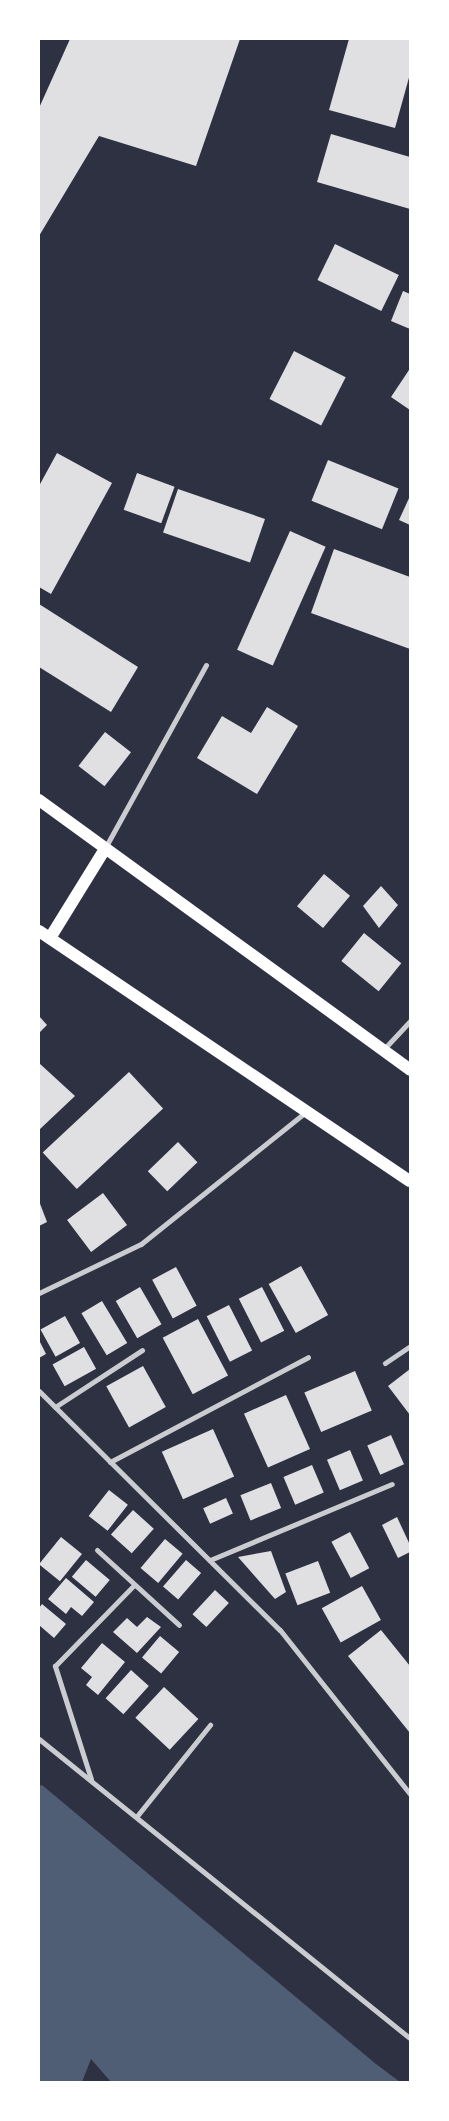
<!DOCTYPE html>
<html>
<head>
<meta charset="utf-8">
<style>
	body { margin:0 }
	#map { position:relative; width:449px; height:2121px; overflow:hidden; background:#2d3142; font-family:"Open Sans",sans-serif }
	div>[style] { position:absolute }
	.water>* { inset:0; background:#4f5d75 }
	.building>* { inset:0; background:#e0e0e3; transform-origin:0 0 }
	.minor>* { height:5px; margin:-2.5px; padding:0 2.5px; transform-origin:2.5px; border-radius:2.5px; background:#caccd0 }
	.primary>* { height:12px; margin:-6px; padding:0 6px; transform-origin:6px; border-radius:6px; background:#fff }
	span { translate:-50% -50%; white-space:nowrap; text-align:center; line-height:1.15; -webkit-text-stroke:4px #fff; paint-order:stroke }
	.frame { position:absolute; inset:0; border:40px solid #fff; pointer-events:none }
</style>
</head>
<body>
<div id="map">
	<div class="water">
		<i style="clip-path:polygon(42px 1785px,376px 2064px,400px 2082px,111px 2082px,91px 2059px,82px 2082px,39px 2082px,39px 1786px)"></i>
	</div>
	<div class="building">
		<i style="clip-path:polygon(70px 39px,240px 39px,196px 166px,99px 136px,39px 236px,39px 108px)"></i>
		<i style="clip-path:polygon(349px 39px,410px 39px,410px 74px,395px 128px,329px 110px)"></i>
		<i style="clip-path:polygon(331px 134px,410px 157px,410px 209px,317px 182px)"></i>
		<i style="left:335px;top:244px;width:71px;height:40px;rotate:26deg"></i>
		<i style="clip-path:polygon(403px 291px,410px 294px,410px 329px,391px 321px)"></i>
		<i style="left:294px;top:351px;width:58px;height:54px;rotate:27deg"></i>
		<i style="clip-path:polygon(409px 370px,410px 371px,410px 410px,391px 397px)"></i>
		<i style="clip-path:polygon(57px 453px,112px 483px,51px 594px,39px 587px,39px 486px)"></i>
		<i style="left:328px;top:460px;width:76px;height:44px;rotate:22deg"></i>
		<i style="left:137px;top:473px;width:40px;height:39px;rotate:20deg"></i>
		<i style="left:178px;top:489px;width:92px;height:46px;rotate:19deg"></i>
		<i style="clip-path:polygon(410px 496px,410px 525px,399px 520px)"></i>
		<i style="left:290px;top:531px;width:39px;height:130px;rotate:24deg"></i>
		<i style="clip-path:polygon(334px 549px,410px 577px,410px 649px,311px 613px)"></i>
		<i style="clip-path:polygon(39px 604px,138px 667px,111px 712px,39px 667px)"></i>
		<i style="clip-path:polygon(267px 707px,298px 726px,257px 794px,197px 758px,222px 716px,251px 733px)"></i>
		<i style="left:105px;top:732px;width:33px;height:43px;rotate:38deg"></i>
		<i style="left:324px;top:874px;width:34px;height:42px;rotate:40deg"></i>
		<i style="clip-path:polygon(381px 886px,398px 905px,379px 928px,363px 906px)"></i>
		<i style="left:364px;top:933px;width:48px;height:36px;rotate:39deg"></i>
		<i style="clip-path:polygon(39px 1016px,47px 1025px,39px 1033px)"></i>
		<i style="clip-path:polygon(39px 1063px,75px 1096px,39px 1130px)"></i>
		<i style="left:129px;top:1072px;width:50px;height:118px;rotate:47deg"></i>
		<i style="left:178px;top:1142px;width:28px;height:42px;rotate:46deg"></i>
		<i style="left:103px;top:1193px;width:40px;height:45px;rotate:53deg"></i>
		<i style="clip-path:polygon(39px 1201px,47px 1222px,39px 1226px)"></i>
		<i style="left:301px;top:1266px;width:56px;height:37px;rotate:61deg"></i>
		<i style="left:176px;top:1267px;width:44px;height:27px;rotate:62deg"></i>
		<i style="left:140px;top:1287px;width:43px;height:28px;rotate:60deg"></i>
		<i style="left:262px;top:1287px;width:49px;height:26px;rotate:63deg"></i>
		<i style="left:102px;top:1301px;width:49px;height:24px;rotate:59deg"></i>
		<i style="left:229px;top:1305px;width:51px;height:25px;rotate:63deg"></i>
		<i style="left:65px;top:1316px;width:31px;height:28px;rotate:61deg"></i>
		<i style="left:198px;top:1319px;width:64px;height:40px;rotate:62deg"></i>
		<i style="clip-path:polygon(39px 1340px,46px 1354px,39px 1358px)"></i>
		<i style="left:84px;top:1347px;width:25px;height:36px;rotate:61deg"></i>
		<i style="left:143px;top:1366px;width:47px;height:42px;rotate:61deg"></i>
		<i style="clip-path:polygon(410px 1369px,410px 1415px,388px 1386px)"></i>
		<i style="left:355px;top:1371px;width:43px;height:55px;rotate:67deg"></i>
		<i style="left:286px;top:1395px;width:59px;height:46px;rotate:66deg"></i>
		<i style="left:213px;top:1429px;width:52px;height:56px;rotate:66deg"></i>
		<i style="left:391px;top:1435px;width:32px;height:26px;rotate:66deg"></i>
		<i style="left:350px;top:1450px;width:33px;height:25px;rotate:67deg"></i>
		<i style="left:312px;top:1465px;width:30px;height:31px;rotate:67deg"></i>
		<i style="left:271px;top:1483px;width:27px;height:33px;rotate:68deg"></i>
		<i style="left:109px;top:1490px;width:24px;height:33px;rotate:38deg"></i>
		<i style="left:226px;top:1498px;width:17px;height:25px;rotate:66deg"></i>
		<i style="left:133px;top:1510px;width:28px;height:33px;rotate:42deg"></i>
		<i style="clip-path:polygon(397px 1517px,410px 1545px,410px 1552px,398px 1558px,382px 1525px)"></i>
		<i style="left:350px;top:1532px;width:41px;height:21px;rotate:62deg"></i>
		<i style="left:61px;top:1537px;width:27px;height:35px;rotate:39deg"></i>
		<i style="left:165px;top:1539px;width:23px;height:38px;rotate:40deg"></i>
		<i style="clip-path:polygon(271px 1551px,286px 1592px,275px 1599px,238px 1557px)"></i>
		<i style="left:86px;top:1560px;width:31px;height:22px;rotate:40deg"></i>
		<i style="left:186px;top:1560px;width:20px;height:35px;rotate:41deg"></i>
		<i style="left:318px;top:1561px;width:34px;height:35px;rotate:69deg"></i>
		<i style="clip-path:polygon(66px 1578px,94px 1602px,82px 1616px,71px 1607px,66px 1614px,48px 1599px)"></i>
		<i style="left:362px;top:1586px;width:39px;height:46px;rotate:61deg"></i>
		<i style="left:215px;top:1590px;width:19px;height:33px;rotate:43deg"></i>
		<i style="clip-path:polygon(42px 1604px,66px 1624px,54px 1638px,39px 1625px,39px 1608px)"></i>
		<i style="clip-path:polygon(147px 1617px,161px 1627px,137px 1653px,113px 1632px,127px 1618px,137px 1627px)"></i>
		<i style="clip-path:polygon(381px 1630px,410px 1666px,410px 1733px,348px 1656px)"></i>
		<i style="left:160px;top:1636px;width:25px;height:28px;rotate:40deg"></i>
		<i style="clip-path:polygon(102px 1643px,125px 1662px,98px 1695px,86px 1685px,92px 1677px,81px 1668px)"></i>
		<i style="left:131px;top:1670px;width:24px;height:38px;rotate:42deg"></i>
		<i style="left:164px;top:1687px;width:47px;height:42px;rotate:43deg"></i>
	</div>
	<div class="minor">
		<i style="left:105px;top:848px;width:209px;rotate:-61.1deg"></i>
		<i style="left:383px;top:1050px;width:40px;rotate:-47deg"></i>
		<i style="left:39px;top:1293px;width:113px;rotate:-25.7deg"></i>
		<i style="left:141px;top:1244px;width:213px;rotate:-38.7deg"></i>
		<i style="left:385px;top:1363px;width:30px;rotate:-34deg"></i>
		<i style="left:39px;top:1391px;width:339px;rotate:44.8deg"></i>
		<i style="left:280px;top:1630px;width:209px;rotate:51.6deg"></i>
		<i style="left:55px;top:1407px;width:104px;rotate:-33.2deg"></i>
		<i style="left:110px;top:1462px;width:224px;rotate:-27.9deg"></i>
		<i style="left:97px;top:1550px;width:111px;rotate:42.4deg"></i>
		<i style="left:210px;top:1560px;width:197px;rotate:-22.7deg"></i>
		<i style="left:39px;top:1739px;width:476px;rotate:38.9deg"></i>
		<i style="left:91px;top:1779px;width:119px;rotate:-107.7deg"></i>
		<i style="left:55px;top:1666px;width:113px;rotate:-45.7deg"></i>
		<i style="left:137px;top:1816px;width:117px;rotate:-51.3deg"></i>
	</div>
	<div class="primary">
		<i style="left:39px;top:800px;width:459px;rotate:36deg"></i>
		<i style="left:39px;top:931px;width:447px;rotate:34deg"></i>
		<i style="left:50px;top:938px;width:105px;rotate:-58.3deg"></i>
	</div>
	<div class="frame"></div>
</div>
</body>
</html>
